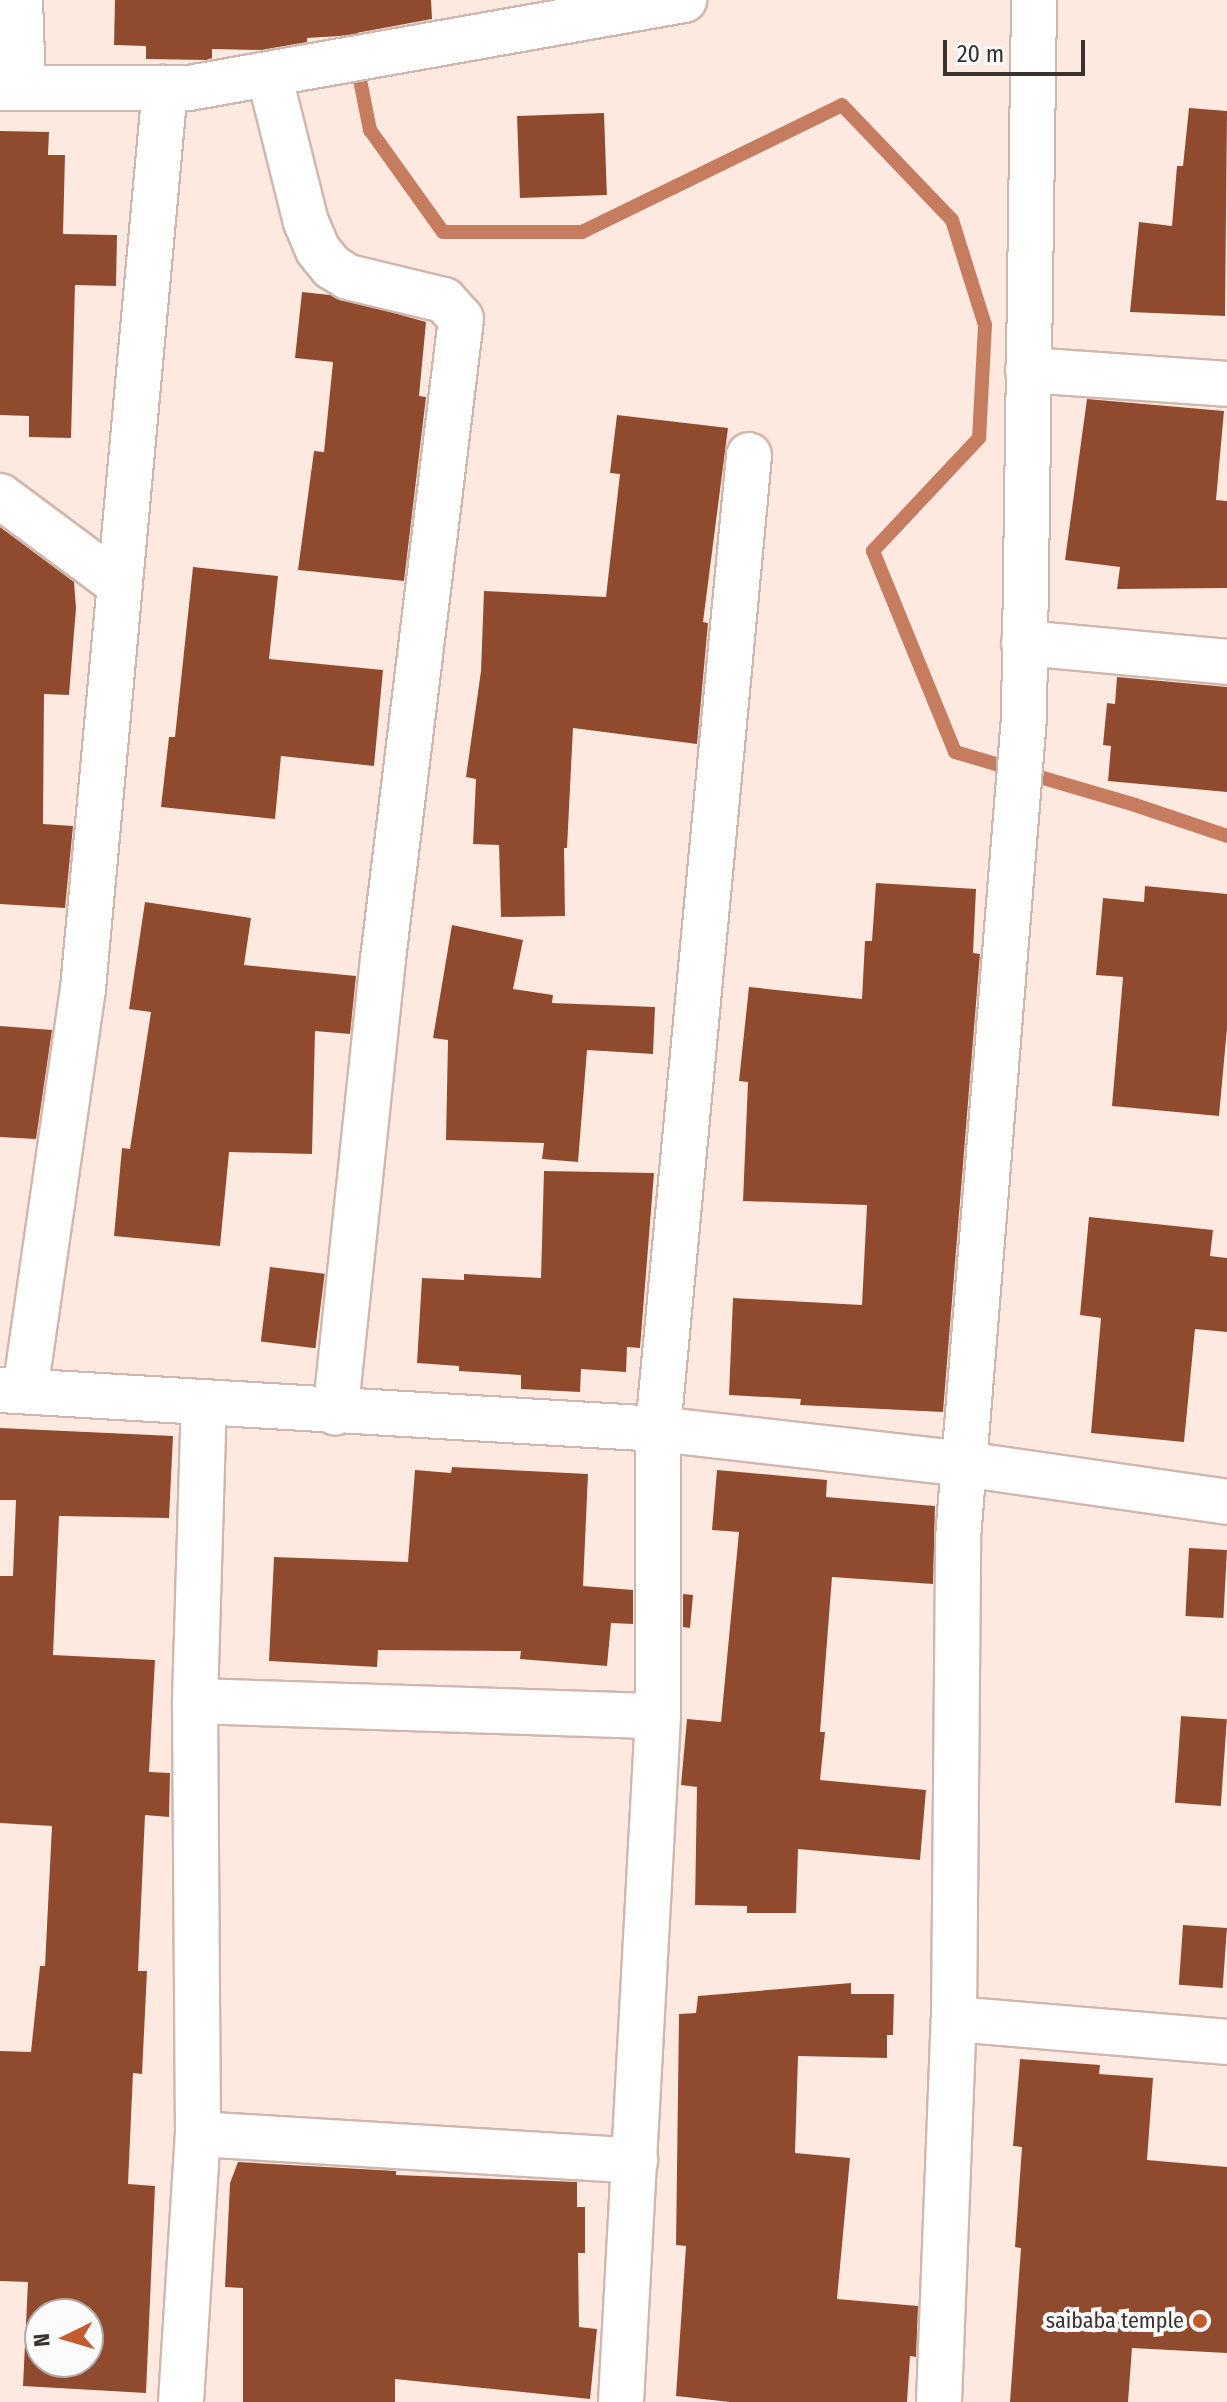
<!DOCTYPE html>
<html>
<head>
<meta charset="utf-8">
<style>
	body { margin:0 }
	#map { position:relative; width:1227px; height:2402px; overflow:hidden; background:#fee9e1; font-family:"Fira Sans Condensed",sans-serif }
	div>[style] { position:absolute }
	.stream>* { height:14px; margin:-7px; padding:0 7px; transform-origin:7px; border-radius:7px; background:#c67c5e }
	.building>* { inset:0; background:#904b2f; transform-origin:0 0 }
	.roads { filter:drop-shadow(2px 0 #d0b7ad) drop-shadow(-2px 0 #d0b7ad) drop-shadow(0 2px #d0b7ad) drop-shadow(0 -2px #d0b7ad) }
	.minor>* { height:44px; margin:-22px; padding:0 22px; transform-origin:22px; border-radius:22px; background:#fff }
	.dots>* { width:22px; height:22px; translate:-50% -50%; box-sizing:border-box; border:4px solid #fbfbfb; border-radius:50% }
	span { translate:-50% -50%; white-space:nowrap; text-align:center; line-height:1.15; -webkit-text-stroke:8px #fbfbfb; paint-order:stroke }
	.poi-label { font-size:22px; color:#3b312d }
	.right { translate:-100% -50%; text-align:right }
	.north { position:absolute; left:24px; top:2298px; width:80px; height:80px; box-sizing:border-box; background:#fbfbfb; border:2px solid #aeaaa9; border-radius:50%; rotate:265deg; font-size:22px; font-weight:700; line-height:32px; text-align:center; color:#3b312d }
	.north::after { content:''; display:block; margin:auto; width:28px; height:36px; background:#c25b2f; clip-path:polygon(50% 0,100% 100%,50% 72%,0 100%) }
	.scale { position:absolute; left:943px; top:40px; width:142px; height:36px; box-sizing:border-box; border:4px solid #3b312d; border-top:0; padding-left:10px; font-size:24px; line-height:28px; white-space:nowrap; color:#3b312d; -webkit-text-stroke:6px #fbfbfb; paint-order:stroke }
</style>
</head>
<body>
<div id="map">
	<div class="stream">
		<i style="left:344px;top:0;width:133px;rotate:78.7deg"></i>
		<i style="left:370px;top:130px;width:125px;rotate:54.4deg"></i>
		<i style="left:443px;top:232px;width:139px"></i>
		<i style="left:582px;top:232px;width:289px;rotate:-26deg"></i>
		<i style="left:842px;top:105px;width:159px;rotate:46.3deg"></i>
		<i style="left:952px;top:220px;width:110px;rotate:72.6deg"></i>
		<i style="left:985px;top:325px;width:113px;rotate:93deg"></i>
		<i style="left:979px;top:438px;width:155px;rotate:133.2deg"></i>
		<i style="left:873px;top:551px;width:217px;rotate:67.8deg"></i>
		<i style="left:955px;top:752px;width:188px;rotate:16.4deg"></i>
		<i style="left:1135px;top:805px;width:97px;rotate:18.6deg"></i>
	</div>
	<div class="building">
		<i style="clip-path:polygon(115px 0,431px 0,432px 19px,340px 36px,307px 38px,307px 42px,261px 50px,212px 49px,212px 58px,206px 60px,146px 59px,146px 46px,114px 45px)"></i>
		<i style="clip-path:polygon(1189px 108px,1227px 111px,1225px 316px,1130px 312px,1139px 222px,1172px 226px,1177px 166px,1183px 166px)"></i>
		<i style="left:604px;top:113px;width:82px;height:87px;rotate:88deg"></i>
		<i style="clip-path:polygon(0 131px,49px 132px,48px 155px,65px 155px,63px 234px,117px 235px,116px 286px,75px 285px,71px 438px,29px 437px,29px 416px,0 415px)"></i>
		<i style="clip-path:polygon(302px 292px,330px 295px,426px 322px,419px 396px,426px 397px,404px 581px,298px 570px,314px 451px,324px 452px,333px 362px,295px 358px)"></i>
		<i style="clip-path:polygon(1087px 399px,1224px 411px,1216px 500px,1227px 501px,1227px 588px,1117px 589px,1120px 567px,1065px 560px)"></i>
		<i style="clip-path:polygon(617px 415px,728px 428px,703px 622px,708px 623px,697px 744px,573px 728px,567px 848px,564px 848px,565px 916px,501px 917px,499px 845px,473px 844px,476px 779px,466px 777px,481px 671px,484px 591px,606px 597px,620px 474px,610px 473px)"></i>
		<i style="clip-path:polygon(0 527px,74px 582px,76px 608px,69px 695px,44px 694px,43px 824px,73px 826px,65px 908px,0 904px)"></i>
		<i style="clip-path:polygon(193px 567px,278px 576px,269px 659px,383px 670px,374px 766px,281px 756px,275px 819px,161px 807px,169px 737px,175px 737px)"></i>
		<i style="clip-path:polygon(1117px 677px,1227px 687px,1227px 792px,1108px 781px,1111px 746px,1103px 745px,1107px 703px,1115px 704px)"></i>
		<i style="clip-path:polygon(876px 883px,976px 889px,973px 953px,980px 954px,943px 1412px,800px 1405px,801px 1399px,729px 1395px,733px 1298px,862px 1305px,867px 1205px,743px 1201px,748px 1082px,739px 1081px,749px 987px,862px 999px,865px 941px,872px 941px)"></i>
		<i style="clip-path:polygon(1145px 886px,1227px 894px,1227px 1028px,1219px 1116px,1112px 1106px,1123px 977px,1096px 975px,1103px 898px,1144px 902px)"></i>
		<i style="clip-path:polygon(145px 902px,251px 918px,244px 965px,356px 976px,350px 1034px,315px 1031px,312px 1154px,229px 1152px,220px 1246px,114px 1236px,122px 1148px,130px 1149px,151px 1012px,129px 1009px)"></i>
		<i style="clip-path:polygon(452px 925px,523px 940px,513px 989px,553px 995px,552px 1003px,655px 1007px,653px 1054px,587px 1050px,578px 1162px,542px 1159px,544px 1143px,446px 1140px,448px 1040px,433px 1038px)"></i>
		<i style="clip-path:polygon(0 1026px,52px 1030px,36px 1139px,0 1137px)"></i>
		<i style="clip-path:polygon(544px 1171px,654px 1173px,640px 1348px,627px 1347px,626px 1372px,581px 1369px,580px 1392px,521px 1389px,521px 1375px,459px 1371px,459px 1366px,417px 1363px,422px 1278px,464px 1280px,464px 1274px,541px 1278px)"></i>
		<i style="clip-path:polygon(1089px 1217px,1213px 1230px,1210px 1256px,1227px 1258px,1227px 1332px,1195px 1329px,1184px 1442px,1091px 1433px,1101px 1318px,1080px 1315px)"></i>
		<i style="left:270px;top:1267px;width:55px;height:75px;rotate:7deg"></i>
		<i style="clip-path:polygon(evenodd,0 1428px,173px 1436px,169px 1518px,59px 1516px,53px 1655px,155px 1660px,149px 1772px,170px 1773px,169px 1817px,145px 1815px,138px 1971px,147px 1971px,142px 2074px,133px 2073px,128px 2184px,155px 2186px,146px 2393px,23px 2386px,28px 2282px,0 2281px,0 2051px,31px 2052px,40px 1966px,45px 1966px,52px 1826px,0 1823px,0 1576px,13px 1576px,16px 1500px,0 1500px,0 1428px,40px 2314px,88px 2314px,88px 2362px,40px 2362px,40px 2314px)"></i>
		<i style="clip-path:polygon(452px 1467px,588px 1474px,583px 1586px,633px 1590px,633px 1624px,611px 1623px,607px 1666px,520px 1659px,521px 1651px,378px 1650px,377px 1667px,269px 1661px,274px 1557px,408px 1562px,415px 1470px,451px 1473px)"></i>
		<i style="clip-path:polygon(717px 1470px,827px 1480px,826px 1497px,935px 1506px,933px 1584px,832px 1577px,820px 1732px,825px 1732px,820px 1780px,926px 1790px,920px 1860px,798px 1849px,796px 1913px,747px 1913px,747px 1906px,695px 1905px,697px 1787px,681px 1785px,687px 1719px,721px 1722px,739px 1532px,712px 1530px)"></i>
		<i style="left:1189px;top:1548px;width:38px;height:68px;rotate:3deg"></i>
		<i style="clip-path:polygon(683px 1594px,693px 1595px,690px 1628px,683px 1627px)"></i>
		<i style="left:1181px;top:1716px;width:46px;height:87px;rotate:4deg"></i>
		<i style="left:1183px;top:1925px;width:44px;height:60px;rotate:4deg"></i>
		<i style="clip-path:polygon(851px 1983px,851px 1994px,894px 1994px,893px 2035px,887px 2035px,887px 2058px,798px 2056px,795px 2153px,850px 2158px,837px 2299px,918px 2306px,916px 2357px,910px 2356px,907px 2402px,730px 2402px,676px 2396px,686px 2246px,676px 2245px,679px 2014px,696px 2013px,698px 1996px)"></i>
		<i style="clip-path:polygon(1020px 2059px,1100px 2065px,1099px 2074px,1153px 2078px,1147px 2160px,1227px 2167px,1227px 2353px,1132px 2348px,1128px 2402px,1010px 2402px,1021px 2248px,1015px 2247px,1022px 2147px,1013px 2146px)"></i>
		<i style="clip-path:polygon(238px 2162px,396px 2171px,396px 2175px,577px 2182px,577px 2207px,585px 2207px,585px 2253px,578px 2253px,579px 2327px,597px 2329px,590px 2399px,395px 2379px,395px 2402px,243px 2402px,243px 2288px,225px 2287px,230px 2183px)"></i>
	</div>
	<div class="roads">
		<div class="minor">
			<i style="left:20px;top:0;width:88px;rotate:88deg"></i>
			<i style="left:269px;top:74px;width:153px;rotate:76deg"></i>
			<i style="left:306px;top:222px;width:30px;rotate:67deg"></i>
			<i style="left:318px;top:250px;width:22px;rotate:51deg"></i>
			<i style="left:332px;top:267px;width:19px;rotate:32deg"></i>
			<i style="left:348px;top:277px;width:99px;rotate:13.5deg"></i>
			<i style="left:444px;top:300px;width:25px;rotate:48deg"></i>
			<i style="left:461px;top:319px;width:645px;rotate:96.95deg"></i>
			<i style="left:383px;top:959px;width:456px;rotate:96deg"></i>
			<i style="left:0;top:88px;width:189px"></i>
			<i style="left:189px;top:88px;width:503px;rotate:-10.08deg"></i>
			<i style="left:1028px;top:370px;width:199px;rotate:4deg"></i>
			<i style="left:0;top:496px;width:149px;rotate:36.6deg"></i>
			<i style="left:1024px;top:643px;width:204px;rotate:5.3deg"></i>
			<i style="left:0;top:1390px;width:659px;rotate:3.39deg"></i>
			<i style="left:658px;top:1429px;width:978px;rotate:-84.66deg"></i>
			<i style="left:25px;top:1391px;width:406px;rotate:-81.8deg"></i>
			<i style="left:83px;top:989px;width:905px;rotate:-84.8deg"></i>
			<i style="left:195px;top:1701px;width:298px;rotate:-88.3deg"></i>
			<i style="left:954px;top:2019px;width:274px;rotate:4.8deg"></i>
			<i style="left:198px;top:2134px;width:438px;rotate:3.5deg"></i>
			<i style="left:181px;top:2402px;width:269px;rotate:-86.4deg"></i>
			<i style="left:198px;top:2134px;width:433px;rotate:-90.4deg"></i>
			<i style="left:195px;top:1701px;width:463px;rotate:1.9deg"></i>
			<i style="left:658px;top:1716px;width:287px;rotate:-90deg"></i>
			<i style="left:658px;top:1429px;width:308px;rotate:6.5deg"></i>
			<i style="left:964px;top:1464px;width:266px;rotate:8.2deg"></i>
			<i style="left:621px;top:2402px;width:687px;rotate:-86.91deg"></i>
			<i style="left:939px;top:2402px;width:383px;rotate:-87.8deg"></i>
			<i style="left:954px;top:2019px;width:481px;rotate:-89.5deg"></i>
			<i style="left:958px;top:1538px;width:823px;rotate:-85.4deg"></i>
			<i style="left:1024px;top:718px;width:718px;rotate:-89.2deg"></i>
		</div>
	</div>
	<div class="dots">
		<i style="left:1200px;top:2321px;background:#c25b2f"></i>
	</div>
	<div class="poi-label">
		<span class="right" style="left:1184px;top:2321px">saibaba temple</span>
	</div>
	<div class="north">N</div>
	<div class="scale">20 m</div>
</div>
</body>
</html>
